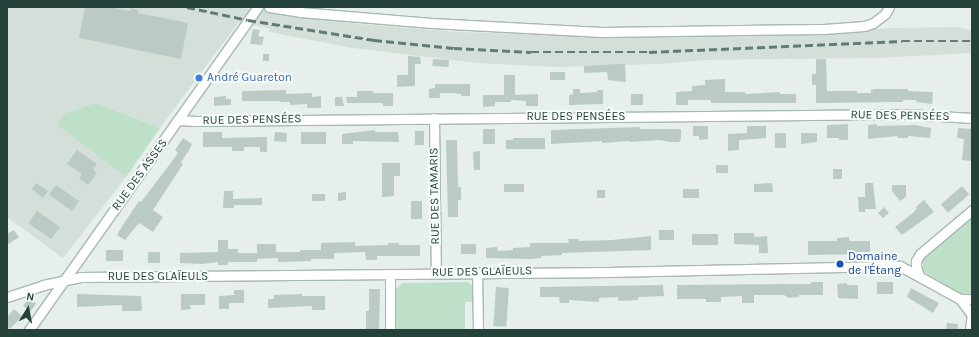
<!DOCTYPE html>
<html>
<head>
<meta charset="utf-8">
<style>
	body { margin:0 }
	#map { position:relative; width:979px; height:337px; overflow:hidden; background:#e6efeb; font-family:Karla,sans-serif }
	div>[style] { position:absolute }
	.built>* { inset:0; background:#d4dfda }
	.green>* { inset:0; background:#bfe0c8 }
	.building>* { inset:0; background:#bbcac4; transform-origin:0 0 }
	.roads { filter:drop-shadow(1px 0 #a8b8b2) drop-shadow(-1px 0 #a8b8b2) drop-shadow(0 1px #a8b8b2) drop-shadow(0 -1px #a8b8b2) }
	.street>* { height:9px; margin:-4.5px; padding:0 4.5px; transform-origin:4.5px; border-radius:4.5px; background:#fff }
	.rail>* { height:2.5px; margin-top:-1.25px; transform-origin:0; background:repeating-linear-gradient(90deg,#5f7d75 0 8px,transparent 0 12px) }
	.dots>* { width:11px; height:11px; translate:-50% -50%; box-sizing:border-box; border:2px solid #f7fbf9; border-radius:50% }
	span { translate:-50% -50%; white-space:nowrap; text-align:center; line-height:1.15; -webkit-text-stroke:4px #f7fbf9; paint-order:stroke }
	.shop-label { font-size:12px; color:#366cbe }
	.left { translate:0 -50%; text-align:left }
	.street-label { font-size:12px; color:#24423a }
	.transit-label { font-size:12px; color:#164399 }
	.frame { position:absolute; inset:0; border:8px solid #24423a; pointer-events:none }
	.north { position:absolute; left:8px; top:289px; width:40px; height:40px; -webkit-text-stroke:3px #f7fbf9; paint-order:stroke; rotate:11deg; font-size:11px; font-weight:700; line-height:16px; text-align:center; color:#24423a }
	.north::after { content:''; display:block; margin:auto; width:14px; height:18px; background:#24423a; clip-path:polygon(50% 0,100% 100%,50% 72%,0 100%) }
</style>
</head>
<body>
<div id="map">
	<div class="built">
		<i style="clip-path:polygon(7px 7px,234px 7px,359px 24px,459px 32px,589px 36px,829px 33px,892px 28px,956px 27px,972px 30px,972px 53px,875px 58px,705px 60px,660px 64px,555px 67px,478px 63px,353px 48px,269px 32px,269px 28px,238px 23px,160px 128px,96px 103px,57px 125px,126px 177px,63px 258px,7px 217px)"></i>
	</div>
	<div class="green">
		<i style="clip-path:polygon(96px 103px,160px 128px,126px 177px,57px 125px,64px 114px)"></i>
		<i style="clip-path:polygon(972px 217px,972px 296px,965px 297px,923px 271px,923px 257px)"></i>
		<i style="clip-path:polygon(468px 282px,472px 286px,472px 302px,465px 302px,465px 330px,396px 330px,396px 289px,402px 283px)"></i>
	</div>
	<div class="building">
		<i style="clip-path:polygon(85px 7px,109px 7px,130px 11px,130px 8px,138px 10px,138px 13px,188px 23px,181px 59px,79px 38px)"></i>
		<i style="clip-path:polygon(253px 29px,260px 30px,258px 36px,264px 37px,262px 45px,250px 44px)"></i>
		<i style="left:263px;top:54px;width:6px;height:7px"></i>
		<i style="clip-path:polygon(408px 56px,420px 57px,421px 64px,415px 64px,415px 86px,397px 87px,397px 75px,408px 75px)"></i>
		<i style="left:433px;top:59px;width:16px;height:7px;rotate:4deg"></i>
		<i style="clip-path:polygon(816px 59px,826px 59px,827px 91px,857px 91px,857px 93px,871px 93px,871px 90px,875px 89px,908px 89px,908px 91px,933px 92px,932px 104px,916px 102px,917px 100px,903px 100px,903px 102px,899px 102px,816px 103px,816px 85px,812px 85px,812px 74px,816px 74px)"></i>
		<i style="clip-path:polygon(619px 64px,625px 64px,626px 82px,608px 80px,607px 72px,584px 73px,584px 66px)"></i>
		<i style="left:550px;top:72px;width:15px;height:8px"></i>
		<i style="clip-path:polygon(504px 75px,515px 75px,515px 95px,538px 94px,538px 106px,526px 106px,526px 101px,511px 100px,511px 102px,495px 102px,495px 106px,483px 107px,483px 95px,504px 95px)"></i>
		<i style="clip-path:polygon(725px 79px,725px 92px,745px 92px,745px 94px,780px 92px,780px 94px,796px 94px,796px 103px,711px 103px,711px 100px,688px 100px,688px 105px,676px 105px,676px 92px,692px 91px,692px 86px,705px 85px,705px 80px)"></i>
		<i style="clip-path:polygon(435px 84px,470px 84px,470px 96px,461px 96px,461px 94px,453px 93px,440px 93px,440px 98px,429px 98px,429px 89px,435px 88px)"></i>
		<i style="clip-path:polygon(573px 89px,580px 89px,580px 93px,597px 92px,597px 90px,603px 90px,603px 104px,569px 105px,569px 95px,573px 94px)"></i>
		<i style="clip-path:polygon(286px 90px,286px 94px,312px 93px,312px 97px,321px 96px,321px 108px,307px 108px,307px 104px,290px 105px,290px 102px,280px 102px,280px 101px,242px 101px,242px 91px)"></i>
		<i style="clip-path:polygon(357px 91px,373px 91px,373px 93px,393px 93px,393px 106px,383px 106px,383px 103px,347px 103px,346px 97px,357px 97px)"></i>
		<i style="left:631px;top:94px;width:12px;height:11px"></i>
		<i style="clip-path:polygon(226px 96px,226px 99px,231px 99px,231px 105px,214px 106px,214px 97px)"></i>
		<i style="clip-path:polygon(335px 97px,342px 97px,344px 106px,335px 106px)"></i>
		<i style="clip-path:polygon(848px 124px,848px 140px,839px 140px,839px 138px,827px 138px,827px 125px)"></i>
		<i style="clip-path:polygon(877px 124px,877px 126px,915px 125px,931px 128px,930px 138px,908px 136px,908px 138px,898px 138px,897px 136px,868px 139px,868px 125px)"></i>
		<i style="clip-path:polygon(693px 126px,708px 126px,708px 139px,699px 140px,699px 136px,693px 136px)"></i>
		<i style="clip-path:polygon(747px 126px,766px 126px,766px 138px,739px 140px,739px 150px,728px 151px,728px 134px,747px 133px)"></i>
		<i style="clip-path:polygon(640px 127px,640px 129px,681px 129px,681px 139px,679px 142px,670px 142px,659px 140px,630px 142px,630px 141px,602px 143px,602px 141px,551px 144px,551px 130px)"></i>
		<i style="clip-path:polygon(958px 128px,972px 129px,972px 161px,962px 160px,964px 139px,957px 138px)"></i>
		<i style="left:483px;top:129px;width:12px;height:15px"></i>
		<i style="clip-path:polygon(375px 130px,375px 132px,398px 132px,399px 142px,353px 141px,353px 144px,342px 144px,342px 134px)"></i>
		<i style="left:424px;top:131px;width:14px;height:9px;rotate:90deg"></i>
		<i style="clip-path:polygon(203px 132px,222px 132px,222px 138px,267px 137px,267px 152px,260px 152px,260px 147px,244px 147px,244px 151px,232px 151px,232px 147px,203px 147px)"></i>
		<i style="left:275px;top:132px;width:12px;height:9px;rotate:5deg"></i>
		<i style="left:326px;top:132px;width:12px;height:25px;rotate:90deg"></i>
		<i style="left:775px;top:133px;width:11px;height:15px"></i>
		<i style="clip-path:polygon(801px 133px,817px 133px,817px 142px,801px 144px)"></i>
		<i style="clip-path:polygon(183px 138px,192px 144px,189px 150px,181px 162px,183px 164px,153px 210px,163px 217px,153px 232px,139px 223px,125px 240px,117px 235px,121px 228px,139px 201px,141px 202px,170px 164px,178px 153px,175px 150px)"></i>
		<i style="clip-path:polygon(513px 138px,545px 138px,545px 149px,506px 149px,506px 140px,513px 140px)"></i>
		<i style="clip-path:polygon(446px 140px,457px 140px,458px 187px,461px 187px,461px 200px,458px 200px,458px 217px,448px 217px)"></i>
		<i style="clip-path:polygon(77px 150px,97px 164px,93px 170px,97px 173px,88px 185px,79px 178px,82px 174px,67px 164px)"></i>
		<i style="clip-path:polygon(480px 151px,480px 170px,474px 170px,473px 152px)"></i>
		<i style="clip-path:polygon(382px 163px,400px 163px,400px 176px,394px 176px,394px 196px,382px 197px)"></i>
		<i style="left:716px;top:165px;width:12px;height:8px"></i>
		<i style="left:842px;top:169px;width:10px;height:9px;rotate:90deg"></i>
		<i style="clip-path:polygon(36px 183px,48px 191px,43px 198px,32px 189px)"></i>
		<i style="clip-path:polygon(772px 183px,773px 192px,754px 192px,754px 184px)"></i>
		<i style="clip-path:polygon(865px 183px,873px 183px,876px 209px,865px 209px,865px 212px,859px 212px,858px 197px,865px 197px)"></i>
		<i style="left:504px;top:184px;width:20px;height:8px"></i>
		<i style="left:56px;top:185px;width:28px;height:12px;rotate:35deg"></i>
		<i style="clip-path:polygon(892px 185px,906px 185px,906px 197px,900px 201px,892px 191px)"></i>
		<i style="left:962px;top:186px;width:11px;height:28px;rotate:49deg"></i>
		<i style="left:683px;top:189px;width:16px;height:9px"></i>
		<i style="left:605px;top:190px;width:8px;height:8px;rotate:90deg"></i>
		<i style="clip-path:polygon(224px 191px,233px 191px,233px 199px,262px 198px,262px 205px,234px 205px,234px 208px,223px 208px)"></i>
		<i style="clip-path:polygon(346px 192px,346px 200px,338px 201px,338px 193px)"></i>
		<i style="left:312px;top:194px;width:13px;height:7px"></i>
		<i style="clip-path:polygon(924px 200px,934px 212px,902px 235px,895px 227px,914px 212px,917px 208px,916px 207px)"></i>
		<i style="left:411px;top:201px;width:11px;height:18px"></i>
		<i style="clip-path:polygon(884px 207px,889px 213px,883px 218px,878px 213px)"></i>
		<i style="left:37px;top:211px;width:28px;height:15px;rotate:35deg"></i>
		<i style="clip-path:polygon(14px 230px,19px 237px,7px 245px,7px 234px)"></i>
		<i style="left:659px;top:230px;width:15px;height:10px"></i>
		<i style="clip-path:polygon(734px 233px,754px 233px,754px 237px,767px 236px,768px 253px,759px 253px,759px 245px,734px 244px)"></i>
		<i style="left:692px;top:234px;width:26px;height:11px"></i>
		<i style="clip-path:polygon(651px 236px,651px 250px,562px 253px,562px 255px,541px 256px,541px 258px,530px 259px,486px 258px,486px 248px,497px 247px,498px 251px,513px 250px,513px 248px,530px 247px,530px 243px,569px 243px,568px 239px,579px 239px,579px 241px,612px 240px)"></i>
		<i style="clip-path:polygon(849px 237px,849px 241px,870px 241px,870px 252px,861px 252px,861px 254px,808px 255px,808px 241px,837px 241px,837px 238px)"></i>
		<i style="clip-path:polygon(218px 240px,228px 240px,228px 249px,238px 249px,238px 253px,257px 253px,257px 244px,276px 244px,276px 252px,300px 252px,300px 250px,321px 250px,321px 243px,355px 242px,355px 246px,388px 245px,388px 243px,399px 243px,399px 245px,420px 245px,420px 256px,377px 256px,377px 260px,366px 260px,365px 252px,334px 253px,334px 259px,311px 259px,311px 261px,278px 262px,278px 258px,257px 259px,257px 262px,228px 262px,228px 265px,218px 265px,218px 262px,202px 264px,180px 263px,180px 253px,218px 252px)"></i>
		<i style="left:461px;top:244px;width:15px;height:10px"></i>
		<i style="left:106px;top:250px;width:17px;height:11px"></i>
		<i style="left:160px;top:252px;width:11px;height:12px;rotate:90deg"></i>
		<i style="clip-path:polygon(811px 282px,823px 282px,823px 295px,799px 295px,799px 297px,789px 298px,784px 295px,754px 295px,754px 303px,742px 303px,742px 296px,721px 297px,721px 302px,706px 302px,706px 299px,677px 299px,677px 285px,798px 284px,811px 284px)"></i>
		<i style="left:877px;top:282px;width:16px;height:12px"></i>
		<i style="clip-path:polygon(847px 283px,847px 285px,858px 285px,858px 299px,838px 298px,837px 284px)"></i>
		<i style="clip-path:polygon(663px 285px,664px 296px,638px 297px,638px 300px,618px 301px,618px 297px,599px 298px,599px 302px,569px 300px,569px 303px,560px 303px,559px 297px,540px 297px,540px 287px)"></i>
		<i style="left:496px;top:287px;width:13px;height:39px;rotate:4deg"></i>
		<i style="clip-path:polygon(911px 288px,939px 303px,933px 313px,907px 297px)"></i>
		<i style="clip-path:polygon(369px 289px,380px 289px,379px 330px,366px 330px,366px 311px,369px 311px)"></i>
		<i style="clip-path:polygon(234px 290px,244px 290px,244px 303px,229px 303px,229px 309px,219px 309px,219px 296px,234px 295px)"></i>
		<i style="clip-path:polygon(77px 294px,141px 296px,142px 311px,122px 311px,122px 305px,77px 307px)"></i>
		<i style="clip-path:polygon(181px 294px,205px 294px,205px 305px,190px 305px,191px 309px,181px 310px)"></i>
		<i style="clip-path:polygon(302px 294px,302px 296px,325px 296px,325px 310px,312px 310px,312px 306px,268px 308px,268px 299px,274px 299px,274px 295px)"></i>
		<i style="left:29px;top:298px;width:9px;height:10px;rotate:36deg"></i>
		<i style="clip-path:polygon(14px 309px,22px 316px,10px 329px,7px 326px,7px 317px)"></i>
		<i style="clip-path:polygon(947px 323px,958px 324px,957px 330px,946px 330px)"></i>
	</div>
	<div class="roads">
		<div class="street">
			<i style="left:269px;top:7px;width:31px;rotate:9deg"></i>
			<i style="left:300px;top:12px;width:132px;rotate:4.8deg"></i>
			<i style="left:432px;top:23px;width:170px;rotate:3deg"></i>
			<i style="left:602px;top:32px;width:222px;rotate:-0.8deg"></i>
			<i style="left:824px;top:29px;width:40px;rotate:-4.3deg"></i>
			<i style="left:864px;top:26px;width:9px;rotate:-18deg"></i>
			<i style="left:873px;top:23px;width:15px;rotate:-37deg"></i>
			<i style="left:885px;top:14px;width:8px;rotate:-60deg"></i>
			<i style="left:434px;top:118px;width:155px;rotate:89.3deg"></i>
			<i style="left:179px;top:120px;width:17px;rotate:3deg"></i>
			<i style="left:196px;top:121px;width:712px;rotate:-0.56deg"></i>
			<i style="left:908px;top:114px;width:64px;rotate:3.6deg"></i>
			<i style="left:477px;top:272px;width:58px;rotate:89deg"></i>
			<i style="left:919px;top:275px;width:9px;rotate:-111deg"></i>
			<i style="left:916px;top:267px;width:6px;rotate:-90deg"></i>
			<i style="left:916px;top:261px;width:8px;rotate:-60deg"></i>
			<i style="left:920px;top:254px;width:68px;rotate:-40.2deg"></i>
			<i style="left:7px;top:297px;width:38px;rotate:-18deg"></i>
			<i style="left:43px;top:285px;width:38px;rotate:-12deg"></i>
			<i style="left:80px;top:277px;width:527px;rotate:-0.54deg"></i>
			<i style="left:607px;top:272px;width:293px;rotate:-1.2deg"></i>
			<i style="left:900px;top:266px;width:68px;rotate:28.8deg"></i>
			<i style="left:960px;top:299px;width:20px;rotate:53deg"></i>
			<i style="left:960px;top:299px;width:12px"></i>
			<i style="left:29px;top:330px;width:396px;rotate:-54.7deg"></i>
			<i style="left:390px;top:330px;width:56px;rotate:-90deg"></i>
			<i style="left:970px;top:330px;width:16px;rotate:-83deg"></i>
		</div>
	</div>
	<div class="rail">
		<i style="left:187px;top:7px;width:62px;rotate:12deg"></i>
		<i style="left:248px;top:20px;width:128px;rotate:9deg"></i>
		<i style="left:374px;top:40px;width:80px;rotate:5.7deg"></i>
		<i style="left:454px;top:48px;width:77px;rotate:3deg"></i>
		<i style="left:531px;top:52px;width:118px"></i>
		<i style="left:649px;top:52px;width:253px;rotate:-2.5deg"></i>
		<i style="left:902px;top:41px;width:70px"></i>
	</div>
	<div class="dots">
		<i style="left:199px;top:78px;background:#3f7fe0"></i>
		<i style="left:840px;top:264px;background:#1a4fb4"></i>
	</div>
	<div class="shop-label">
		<span class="left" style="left:207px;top:78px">André Guareton</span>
	</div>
	<div class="street-label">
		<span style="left:900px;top:116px;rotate:1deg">RUE DES PENSÉES</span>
		<span style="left:576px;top:117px">RUE DES PENSÉES</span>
		<span style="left:252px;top:120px;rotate:-1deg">RUE DES PENSÉES</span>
		<span style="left:140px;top:175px;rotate:-54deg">RUE DES ASSES</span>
		<span style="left:435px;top:196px;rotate:-91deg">RUE DES TAMARIS</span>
		<span style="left:482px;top:272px;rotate:-1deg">RUE DES GLAÏEULS</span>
		<span style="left:158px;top:277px">RUE DES GLAÏEULS</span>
	</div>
	<div class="transit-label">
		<span class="left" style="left:848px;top:264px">Domaine<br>de l'Étang</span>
	</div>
	<div class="frame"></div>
	<div class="north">N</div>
</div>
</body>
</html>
